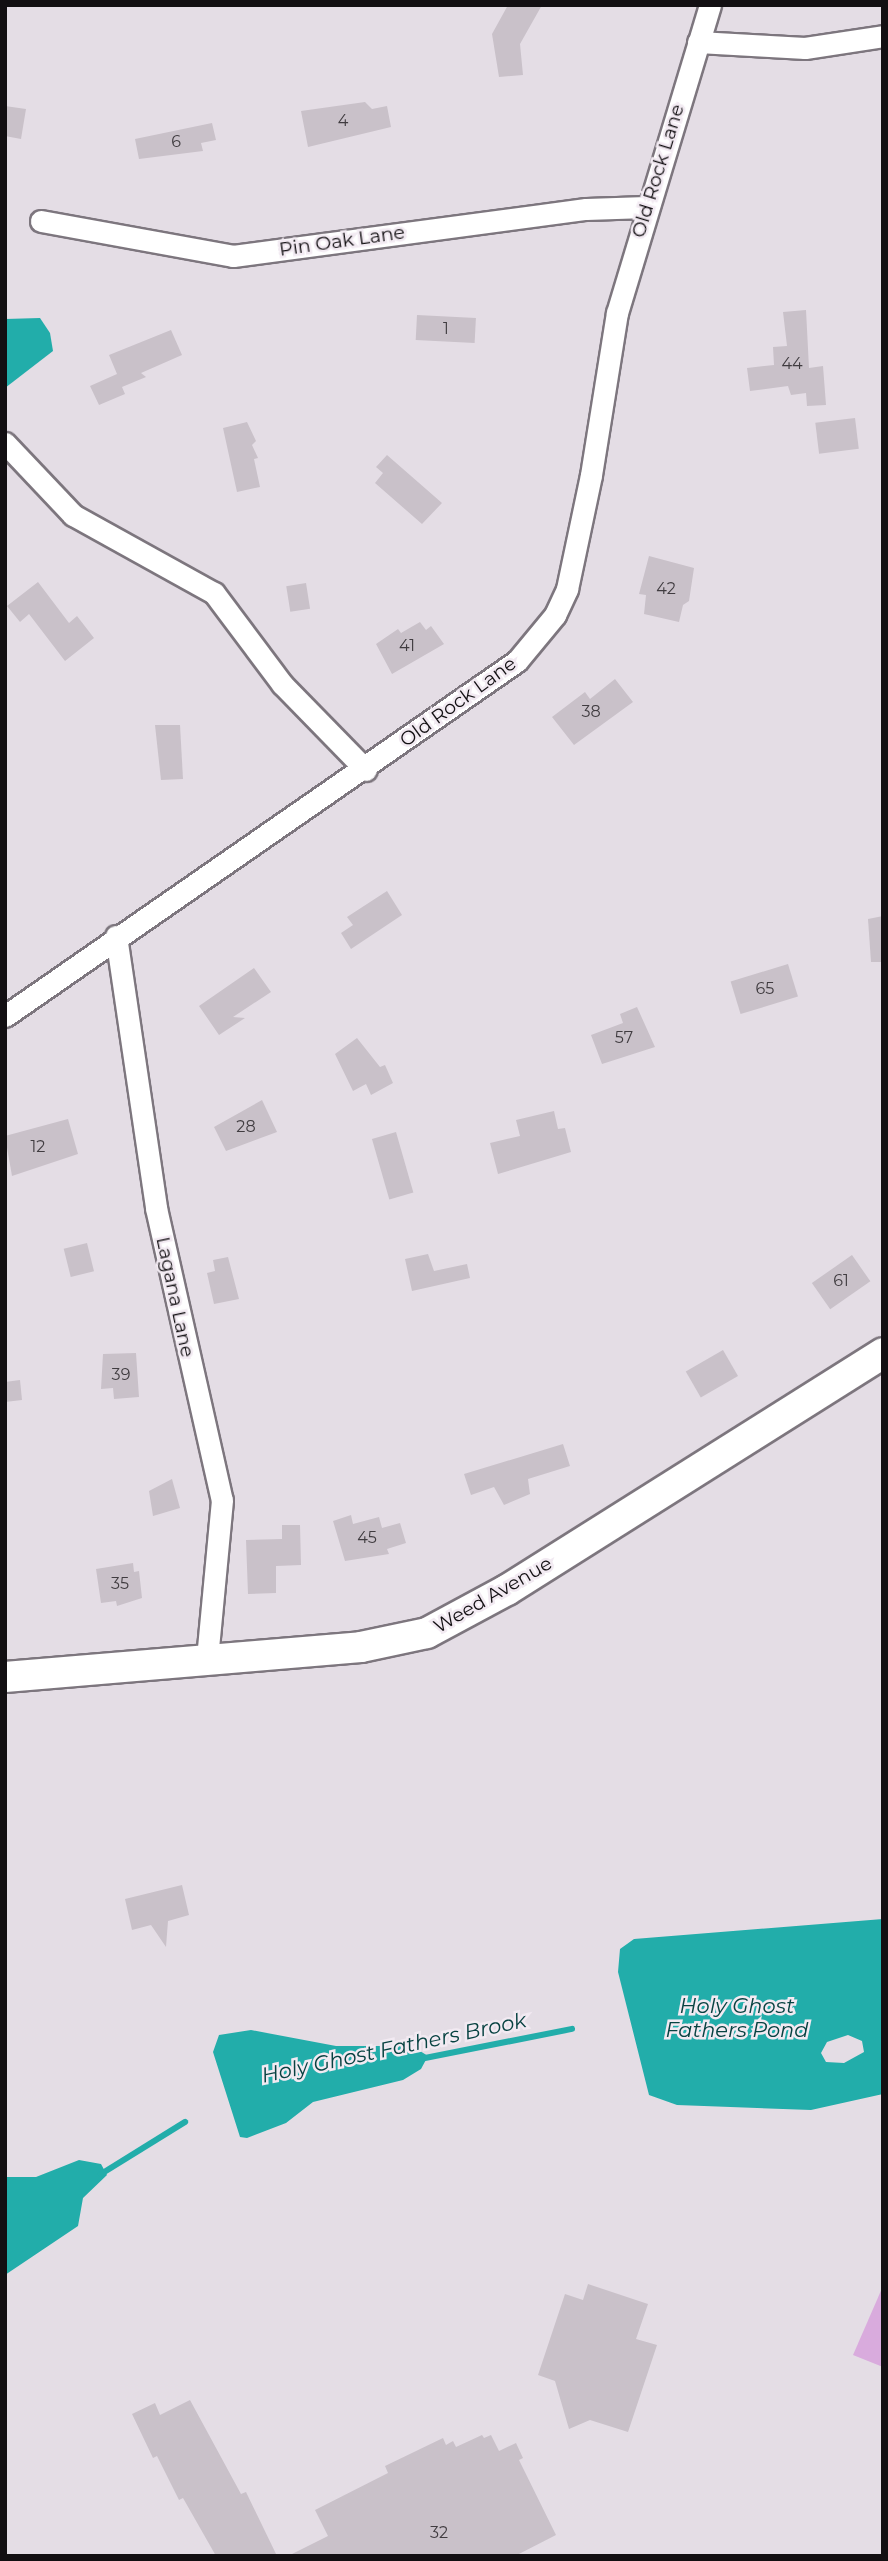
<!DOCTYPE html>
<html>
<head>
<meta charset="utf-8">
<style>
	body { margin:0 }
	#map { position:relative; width:888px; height:2561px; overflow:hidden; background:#e4dde5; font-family:Montserrat,sans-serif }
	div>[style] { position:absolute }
	.green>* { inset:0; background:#d9abdd }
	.water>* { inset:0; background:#22adaa }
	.stream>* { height:6px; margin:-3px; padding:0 3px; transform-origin:3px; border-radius:3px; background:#22adaa }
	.building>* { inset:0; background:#c9c1c9; transform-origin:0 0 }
	.roads { filter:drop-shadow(2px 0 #7d767e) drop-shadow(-2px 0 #7d767e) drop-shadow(0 2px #7d767e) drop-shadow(0 -2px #7d767e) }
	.minor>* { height:21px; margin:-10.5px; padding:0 10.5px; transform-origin:10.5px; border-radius:10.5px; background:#fff }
	.secondary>* { height:30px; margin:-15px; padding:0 15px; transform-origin:15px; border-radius:15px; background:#fff }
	span { translate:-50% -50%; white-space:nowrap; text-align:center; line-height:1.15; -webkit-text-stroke:5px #f2eaf2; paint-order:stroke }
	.number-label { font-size:16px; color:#403c40 }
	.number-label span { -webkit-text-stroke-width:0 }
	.street-label { font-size:19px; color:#120f12 }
	.water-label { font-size:21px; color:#074241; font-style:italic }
	.frame { position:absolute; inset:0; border:7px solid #120f12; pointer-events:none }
</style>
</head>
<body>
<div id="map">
	<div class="green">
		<i style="clip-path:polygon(883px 2286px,883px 2367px,853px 2355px)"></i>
	</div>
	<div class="water">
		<i style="clip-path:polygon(40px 318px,50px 333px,53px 351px,5px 388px,5px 319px)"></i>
		<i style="clip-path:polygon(evenodd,883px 1919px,883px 2094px,811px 2110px,677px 2105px,649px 2095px,618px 1972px,620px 1949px,634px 1939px,883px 1919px,848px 2035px,862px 2041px,864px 2052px,844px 2063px,826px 2062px,821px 2053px,827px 2042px,848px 2035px)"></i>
		<i style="clip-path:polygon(251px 2030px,336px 2046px,412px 2046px,428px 2056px,421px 2069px,403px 2080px,313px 2102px,286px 2123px,247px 2138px,240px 2137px,213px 2052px,219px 2035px)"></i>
		<i style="clip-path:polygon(79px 2160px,101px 2164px,107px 2175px,83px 2198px,78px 2226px,5px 2275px,5px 2177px,36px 2177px)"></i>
	</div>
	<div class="stream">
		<i style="left:420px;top:2059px;width:155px;rotate:-11.2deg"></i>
		<i style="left:101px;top:2174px;width:99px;rotate:-31.8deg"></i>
	</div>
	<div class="building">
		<i style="clip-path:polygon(508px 5px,542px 5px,520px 44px,523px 75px,499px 77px,492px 34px)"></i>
		<i style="clip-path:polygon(365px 102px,372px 109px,387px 106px,391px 127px,308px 147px,301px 111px)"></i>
		<i style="clip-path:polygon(5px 106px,26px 109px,21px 139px,5px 136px)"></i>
		<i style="clip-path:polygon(212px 123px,216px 140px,201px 143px,203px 151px,139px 159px,135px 139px)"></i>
		<i style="clip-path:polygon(806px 310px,809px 368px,823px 366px,826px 405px,807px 406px,806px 393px,791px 395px,788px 386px,750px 391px,747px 368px,774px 365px,773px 347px,787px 346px,783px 312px)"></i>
		<i style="left:417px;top:315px;width:59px;height:25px;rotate:3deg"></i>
		<i style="clip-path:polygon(171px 330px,182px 355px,141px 373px,146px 377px,122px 387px,125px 394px,99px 405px,90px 386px,117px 374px,109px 355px)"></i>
		<i style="left:855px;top:418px;width:31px;height:40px;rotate:83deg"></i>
		<i style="clip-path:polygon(247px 422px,256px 441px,252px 445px,258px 458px,254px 459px,260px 487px,237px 492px,223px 428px)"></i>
		<i style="clip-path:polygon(387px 455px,442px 503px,422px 524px,375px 483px,383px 473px,376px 467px)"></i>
		<i style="clip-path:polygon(649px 556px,694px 568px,689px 601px,683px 605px,679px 622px,644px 614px,646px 595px,639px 594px)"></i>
		<i style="clip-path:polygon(38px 582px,69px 623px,77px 616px,94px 638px,65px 661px,29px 614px,20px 622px,7px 606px)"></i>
		<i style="left:306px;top:583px;width:26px;height:20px;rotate:81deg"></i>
		<i style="clip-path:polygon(420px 622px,426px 630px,431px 626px,444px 644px,392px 674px,376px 644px,398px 629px,401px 633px)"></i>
		<i style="clip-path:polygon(615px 679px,633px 702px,574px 745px,552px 717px,585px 692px,590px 699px)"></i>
		<i style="clip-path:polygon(155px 725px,180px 725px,183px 779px,161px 780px)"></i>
		<i style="clip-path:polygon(387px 891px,402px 915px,351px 949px,341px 933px,353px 925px,347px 917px)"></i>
		<i style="clip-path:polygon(883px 916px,883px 962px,871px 962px,868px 919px)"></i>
		<i style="left:788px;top:964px;width:34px;height:60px;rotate:73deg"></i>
		<i style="clip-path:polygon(254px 968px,271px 992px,233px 1017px,245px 1018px,219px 1035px,199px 1006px)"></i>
		<i style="clip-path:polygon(637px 1007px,655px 1047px,602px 1064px,591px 1035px,623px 1023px,620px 1014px)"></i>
		<i style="clip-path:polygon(357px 1038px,380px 1067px,385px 1065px,393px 1083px,371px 1095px,366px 1084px,353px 1091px,335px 1054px)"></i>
		<i style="clip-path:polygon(262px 1100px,277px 1132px,226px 1151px,214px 1127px)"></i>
		<i style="clip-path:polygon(554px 1111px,558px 1129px,565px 1128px,571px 1152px,498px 1174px,490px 1143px,520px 1136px,516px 1120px)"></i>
		<i style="clip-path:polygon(68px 1119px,78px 1154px,12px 1176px,5px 1136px)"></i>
		<i style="left:396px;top:1132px;width:63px;height:25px;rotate:74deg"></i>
		<i style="left:87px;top:1243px;width:29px;height:24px;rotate:76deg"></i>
		<i style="clip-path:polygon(428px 1254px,434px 1271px,467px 1264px,470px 1278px,412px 1291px,405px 1259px)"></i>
		<i style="left:852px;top:1255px;width:32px;height:49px;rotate:55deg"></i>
		<i style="clip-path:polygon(228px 1257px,239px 1299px,214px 1304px,207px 1273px,215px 1271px,213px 1260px)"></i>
		<i style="left:723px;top:1350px;width:30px;height:43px;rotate:60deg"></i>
		<i style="clip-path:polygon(136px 1353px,139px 1397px,114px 1399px,113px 1388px,101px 1389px,103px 1354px)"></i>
		<i style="clip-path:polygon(20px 1380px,22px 1400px,5px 1402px,5px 1382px)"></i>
		<i style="clip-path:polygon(563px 1444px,570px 1466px,528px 1479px,530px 1494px,504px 1505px,494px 1487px,471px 1495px,464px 1474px)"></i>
		<i style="clip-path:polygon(172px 1479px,180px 1508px,153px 1516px,149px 1491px)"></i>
		<i style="clip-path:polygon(351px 1515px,353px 1524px,379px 1517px,382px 1528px,400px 1523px,406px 1543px,387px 1549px,389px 1554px,345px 1561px,333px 1521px)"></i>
		<i style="clip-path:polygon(282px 1525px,300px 1525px,301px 1565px,276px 1566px,276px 1593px,248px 1594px,246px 1540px,282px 1539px)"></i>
		<i style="clip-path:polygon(133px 1563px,134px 1572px,139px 1571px,142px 1598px,117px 1606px,116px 1601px,101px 1603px,96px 1569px)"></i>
		<i style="clip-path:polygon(182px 1885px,189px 1915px,168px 1921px,166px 1947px,151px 1925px,132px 1930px,125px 1899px)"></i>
		<i style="clip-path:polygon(588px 2284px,648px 2304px,636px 2339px,657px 2345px,628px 2432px,590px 2420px,569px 2429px,555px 2381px,538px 2375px,565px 2294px,583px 2300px)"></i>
		<i style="clip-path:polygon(190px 2400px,241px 2494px,246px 2492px,277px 2556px,216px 2556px,183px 2498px,179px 2500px,157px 2456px,153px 2458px,132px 2414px,155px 2403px,160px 2415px)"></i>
		<i style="clip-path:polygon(482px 2435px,484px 2438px,491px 2435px,499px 2451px,516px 2443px,523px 2458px,519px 2460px,556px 2535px,515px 2556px,288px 2556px,328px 2536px,315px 2510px,388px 2473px,385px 2466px,443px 2438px,446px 2445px,453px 2441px,456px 2447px)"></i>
	</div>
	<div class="roads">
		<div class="minor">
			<i style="left:698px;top:42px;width:107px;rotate:3.2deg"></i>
			<i style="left:805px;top:48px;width:79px;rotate:-8.7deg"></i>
			<i style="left:41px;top:221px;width:195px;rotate:10.3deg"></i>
			<i style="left:233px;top:256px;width:356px;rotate:-7.6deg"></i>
			<i style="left:586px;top:209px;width:60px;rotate:-1.9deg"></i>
			<i style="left:5px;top:443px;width:99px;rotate:46.6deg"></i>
			<i style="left:73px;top:515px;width:161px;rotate:29deg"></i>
			<i style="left:214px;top:593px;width:114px;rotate:53.2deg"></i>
			<i style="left:282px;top:684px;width:120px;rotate:45.7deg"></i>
			<i style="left:116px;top:936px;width:275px;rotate:81.6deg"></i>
			<i style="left:156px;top:1208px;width:299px;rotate:77.3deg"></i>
			<i style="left:222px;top:1500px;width:159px;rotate:95.4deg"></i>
			<i style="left:5px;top:1016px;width:623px;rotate:-34.74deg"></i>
			<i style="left:517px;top:661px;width:60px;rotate:-50.4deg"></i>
			<i style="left:555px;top:615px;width:29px;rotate:-65deg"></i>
			<i style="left:567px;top:589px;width:116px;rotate:-78.1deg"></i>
			<i style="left:591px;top:475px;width:164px;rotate:-80.9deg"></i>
			<i style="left:617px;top:313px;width:322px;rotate:-73.2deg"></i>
		</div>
		<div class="secondary">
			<i style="left:5px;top:1677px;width:357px;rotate:-4.8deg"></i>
			<i style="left:361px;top:1647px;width:67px;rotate:-12deg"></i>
			<i style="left:427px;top:1633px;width:91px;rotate:-28.3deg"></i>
			<i style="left:507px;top:1590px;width:444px;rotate:-32.2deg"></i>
		</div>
	</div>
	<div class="number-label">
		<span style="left:343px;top:121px">4</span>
		<span style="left:176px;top:142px">6</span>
		<span style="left:446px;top:329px">1</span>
		<span style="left:792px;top:364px">44</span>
		<span style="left:666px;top:589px">42</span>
		<span style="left:407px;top:646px">41</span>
		<span style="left:591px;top:712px">38</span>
		<span style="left:765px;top:989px">65</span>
		<span style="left:624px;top:1038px">57</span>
		<span style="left:246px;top:1127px">28</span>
		<span style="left:38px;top:1147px">12</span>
		<span style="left:841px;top:1281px">61</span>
		<span style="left:121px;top:1375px">39</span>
		<span style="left:367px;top:1538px">45</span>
		<span style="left:120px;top:1584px">35</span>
		<span style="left:439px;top:2533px">32</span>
	</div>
	<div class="street-label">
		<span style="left:658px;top:171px;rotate:-73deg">Old Rock Lane</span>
		<span style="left:342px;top:241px;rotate:-8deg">Pin Oak Lane</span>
		<span style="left:458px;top:702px;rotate:-36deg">Old Rock Lane</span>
		<span style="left:175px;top:1297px;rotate:78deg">Lagana Lane</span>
		<span style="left:493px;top:1595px;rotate:-30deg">Weed Avenue</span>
	</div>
	<div class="water-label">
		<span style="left:737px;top:2018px">Holy Ghost<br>Fathers Pond</span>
		<span style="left:394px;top:2048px;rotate:-12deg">Holy Ghost Fathers Brook</span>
	</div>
	<div class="frame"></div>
</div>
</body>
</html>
